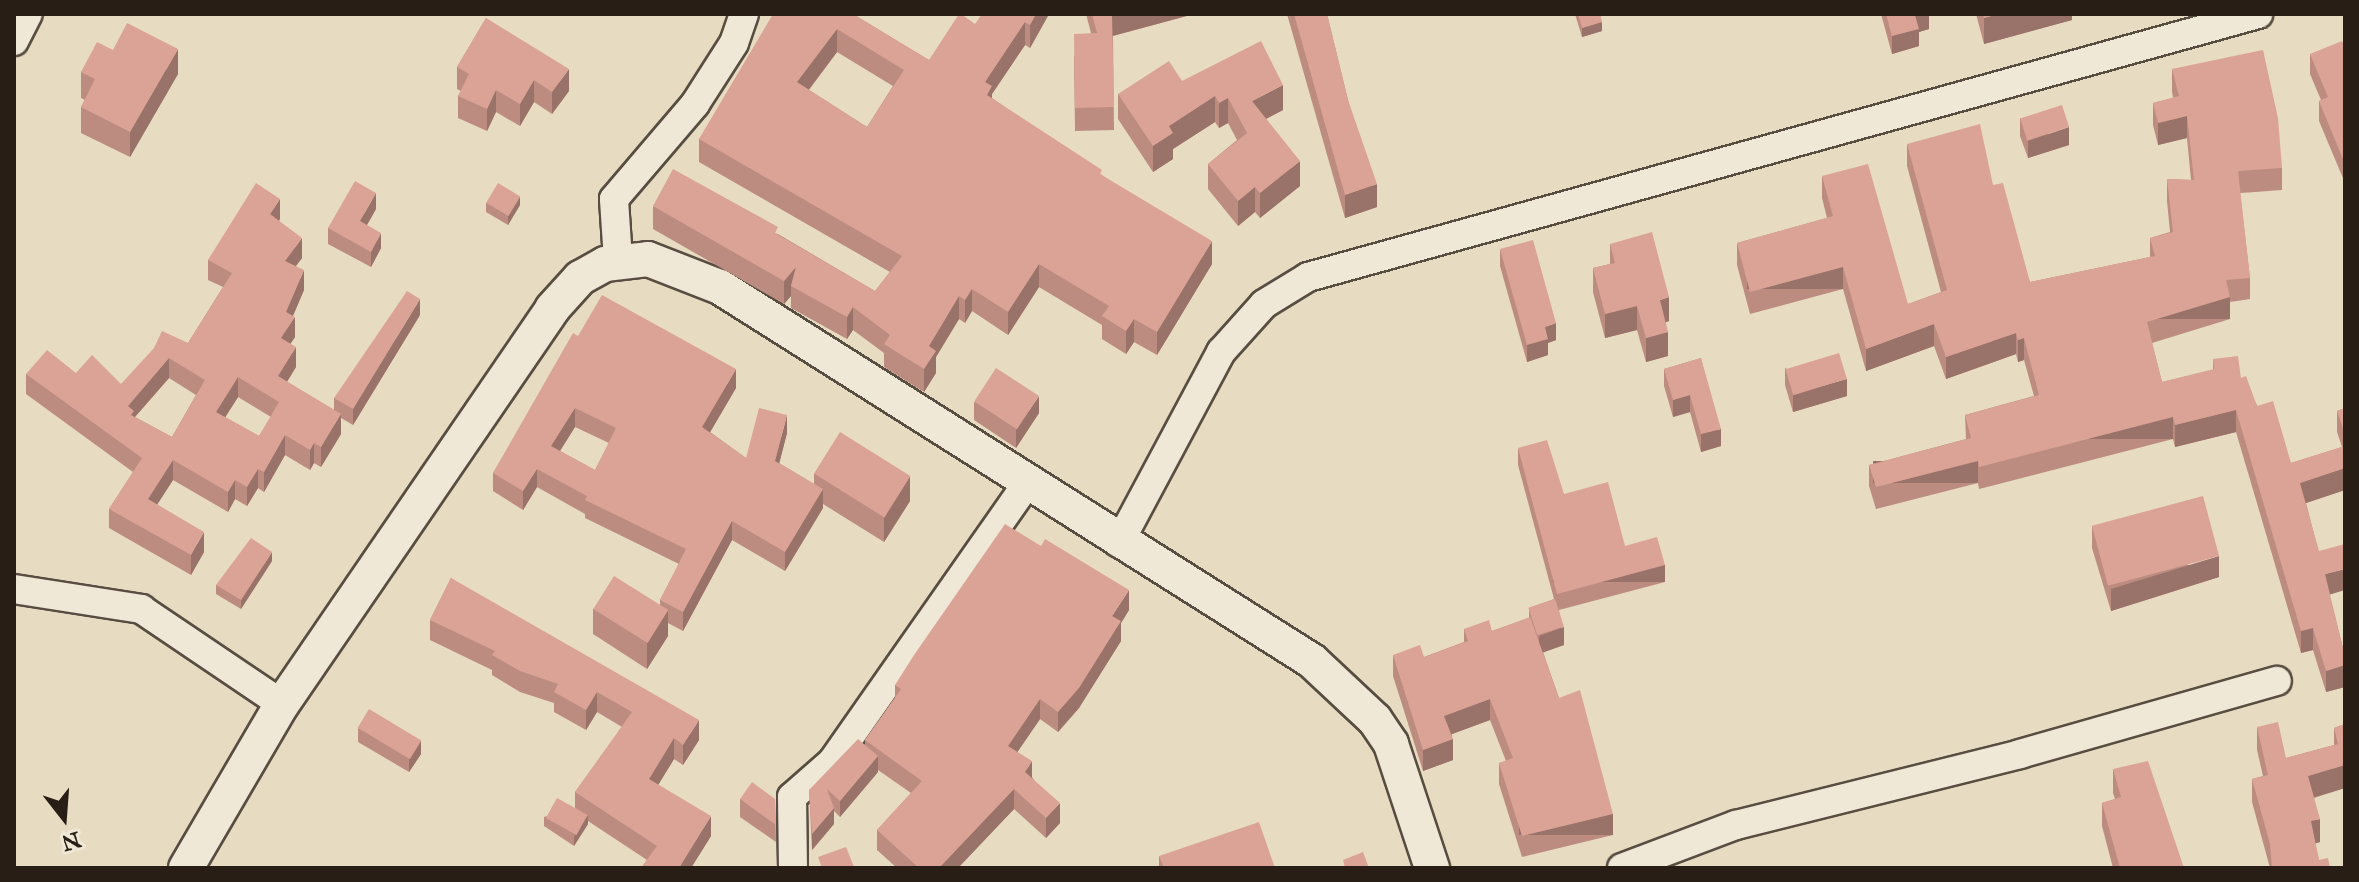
<!DOCTYPE html>
<html>
<head>
<meta charset="utf-8">
<style>
	body { margin:0 }
	#map { position:relative; width:2359px; height:882px; overflow:hidden; background:#e7dbc2; font-family:"IM FELL Great Primer",serif }
	div>[style] { position:absolute }
	.roads { filter:drop-shadow(2px 0 #584d41) drop-shadow(-2px 0 #584d41) drop-shadow(0 2px #584d41) drop-shadow(0 -2px #584d41) }
	.minor>* { height:28px; margin:-14px; padding:0 14px; transform-origin:14px; border-radius:14px; background:#efe8d7 }
	.tertiary>* { height:34px; margin:-17px; padding:0 17px; transform-origin:17px; border-radius:17px; background:#efe8d7 }
	.wall>* { inset:0; background:#bc8c81 }
	.shaded-wall>* { inset:0; background:#997269; transform-origin:0 0 }
	.building>* { inset:0; background:#dba396; transform-origin:0 0 }
	span { translate:-50% -50%; white-space:nowrap; text-align:center; line-height:1.15; -webkit-text-stroke:6px #efe8d7; paint-order:stroke }
	.frame { position:absolute; inset:0; border:16px solid #281e16; pointer-events:none }
	.north { position:absolute; left:24px; top:778px; width:80px; height:80px; -webkit-text-stroke:6px #efe8d7; paint-order:stroke; rotate:163deg; font-size:22px; font-weight:700; line-height:32px; text-align:center; color:#281e16 }
	.north::after { content:''; display:block; margin:auto; width:28px; height:36px; background:#281e16; clip-path:polygon(50% 0,100% 100%,50% 72%,0 100%) }
</style>
</head>
<body>
<div id="map">
	<div class="roads">
		<div class="minor">
			<i style="left:14px;top:41px;width:30px;rotate:-63deg"></i>
			<i style="left:618px;top:260px;width:61px;rotate:-93.8deg"></i>
			<i style="left:614px;top:199px;width:125px;rotate:-49.5deg"></i>
			<i style="left:695px;top:104px;width:72px;rotate:-57.4deg"></i>
			<i style="left:734px;top:43px;width:31px;rotate:-71deg"></i>
			<i style="left:1119px;top:543px;width:217px;rotate:-61.9deg"></i>
			<i style="left:1221px;top:352px;width:64px;rotate:-48.1deg"></i>
			<i style="left:1264px;top:304px;width:52px;rotate:-31.5deg"></i>
			<i style="left:1308px;top:277px;width:986px;rotate:-15.47deg"></i>
			<i style="left:14px;top:589px;width:129px;rotate:8.9deg"></i>
			<i style="left:141px;top:609px;width:170px;rotate:34deg"></i>
			<i style="left:793px;top:868px;width:71px;rotate:-90.8deg"></i>
			<i style="left:792px;top:797px;width:53px;rotate:-41.2deg"></i>
			<i style="left:832px;top:762px;width:340px;rotate:-55deg"></i>
			<i style="left:1622px;top:868px;width:122px;rotate:-20.7deg"></i>
			<i style="left:1736px;top:825px;width:293px;rotate:-14deg"></i>
			<i style="left:2020px;top:754px;width:267px;rotate:-15.9deg"></i>
		</div>
		<div class="tertiary">
			<i style="left:186px;top:868px;width:190px;rotate:-59.7deg"></i>
			<i style="left:282px;top:704px;width:478px;rotate:-55.6deg"></i>
			<i style="left:552px;top:309px;width:42px;rotate:-47.9deg"></i>
			<i style="left:580px;top:278px;width:29px;rotate:-29deg"></i>
			<i style="left:605px;top:264px;width:43px;rotate:-6.6deg"></i>
			<i style="left:648px;top:259px;width:77px;rotate:21.3deg"></i>
			<i style="left:720px;top:287px;width:700px;rotate:32.28deg"></i>
			<i style="left:1312px;top:661px;width:86px;rotate:43.1deg"></i>
			<i style="left:1375px;top:720px;width:29px;rotate:56deg"></i>
			<i style="left:1391px;top:744px;width:131px;rotate:71.7deg"></i>
		</div>
	</div>
	<div class="wall">
		<i style="clip-path:polygon(evenodd,853px 14px,929px 60px,975px 24px,1049px 14px,1030px 48px,1025px 45px,992px 94px,992px 98px,1102px 175px,1212px 264px,1157px 355px,1134px 342px,1126px 354px,1102px 339px,1102px 325px,1039px 287px,1008px 335px,972px 311px,965px 323px,959px 319px,936px 357px,936px 373px,924px 392px,884px 367px,884px 353px,853px 330px,847px 339px,791px 308px,791px 296px,784px 304px,653px 229px,653px 206px,778px 234px,875px 291px,890px 272px,699px 162px,699px 139px,853px 14px,837px 52px,893px 86px,867px 127px,809px 90px,837px 52px)"></i>
		<i style="clip-path:polygon(1086px 14px,1194px 14px,1113px 36px,1114px 130px,1075px 131px,1074px 57px,1091px 33px)"></i>
		<i style="clip-path:polygon(1287px 14px,1327px 14px,1348px 100px,1377px 207px,1345px 218px)"></i>
		<i style="clip-path:polygon(1575px 14px,1600px 14px,1602px 31px,1582px 37px)"></i>
		<i style="clip-path:polygon(1881px 14px,1929px 14px,1929px 29px,1919px 32px,1919px 46px,1892px 54px)"></i>
		<i style="clip-path:polygon(1976px 14px,2072px 14px,2072px 20px,1984px 44px)"></i>
		<i style="clip-path:polygon(486px 18px,569px 91px,552px 114px,534px 102px,520px 126px,496px 112px,487px 131px,458px 118px,458px 96px,461px 91px,457px 89px,457px 67px)"></i>
		<i style="clip-path:polygon(2345px 48px,2345px 183px,2319px 121px,2319px 101px,2321px 100px,2310px 74px,2310px 54px)"></i>
		<i style="clip-path:polygon(113px 50px,178px 74px,130px 157px,81px 133px,81px 107px,85px 100px,81px 98px,81px 72px)"></i>
		<i style="clip-path:polygon(2172px 69px,2282px 168px,2282px 190px,2240px 193px,2250px 278px,2250px 299px,2230px 302px,2230px 319px,2152px 343px,2162px 382px,2213px 370px,2213px 359px,2241px 378px,2291px 463px,2342px 447px,2337px 432px,2337px 411px,2345px 408px,2345px 490px,2306px 503px,2345px 656px,2345px 687px,2326px 692px,2313px 650px,2301px 653px,2236px 432px,2175px 447px,2173px 439px,1979px 489px,1978px 483px,1876px 509px,1869px 486px,1869px 465px,1966px 439px,1965px 415px,2034px 396px,2024px 360px,2018px 362px,2016px 354px,1946px 379px,1934px 346px,1866px 371px,1843px 289px,1750px 314px,1737px 265px,1737px 243px,1827px 218px,1822px 198px,1822px 176px,1908px 304px,1941px 292px,1907px 166px,1907px 144px,1993px 185px,2030px 282px,2150px 257px,2150px 238px,2170px 232px,2167px 201px,2167px 179px,2191px 180px,2187px 138px,2158px 145px,2153px 125px,2153px 103px,2173px 98px,2172px 91px)"></i>
		<i style="clip-path:polygon(1182px 81px,1283px 110px,1266px 119px,1300px 186px,1260px 218px,1255px 212px,1238px 226px,1208px 189px,1208px 164px,1237px 140px,1228px 123px,1219px 128px,1215px 122px,1173px 149px,1173px 159px,1153px 172px,1118px 119px,1118px 94px)"></i>
		<i style="clip-path:polygon(2020px 118px,2069px 145px,2028px 158px,2020px 136px)"></i>
		<i style="clip-path:polygon(486px 203px,520px 205px,508px 225px,486px 212px)"></i>
		<i style="clip-path:polygon(376px 209px,367px 225px,381px 248px,371px 267px,328px 244px,328px 228px)"></i>
		<i style="clip-path:polygon(evenodd,280px 219px,279px 220px,302px 258px,296px 266px,304px 290px,293px 316px,295px 337px,290px 344px,296px 367px,287px 382px,334px 410px,334px 398px,420px 315px,353px 425px,341px 418px,341px 434px,321px 467px,314px 463px,310px 470px,285px 455px,264px 492px,258px 488px,247px 506px,235px 499px,228px 512px,173px 480px,157px 504px,204px 552px,191px 575px,109px 528px,109px 509px,133px 472px,26px 394px,26px 374px,76px 373px,121px 384px,188px 343px,223px 287px,208px 280px,208px 260px,280px 219px,169px 378px,196px 395px,172px 437px,135px 417px,169px 378px,280px 219px,238px 397px,271px 417px,259px 436px,225px 417px,238px 397px)"></i>
		<i style="clip-path:polygon(1610px 244px,1669px 321px,1666px 322px,1668px 356px,1646px 362px,1637px 330px,1605px 338px,1593px 292px,1593px 268px,1610px 264px)"></i>
		<i style="clip-path:polygon(1500px 249px,1556px 340px,1548px 343px,1548px 355px,1527px 362px,1500px 266px)"></i>
		<i style="clip-path:polygon(evenodd,578px 336px,736px 388px,710px 432px,746px 458px,787px 433px,779px 463px,814px 484px,814px 473px,910px 501px,884px 542px,823px 504px,823px 508px,785px 571px,732px 540px,683px 631px,668px 623px,668px 636px,647px 669px,593px 634px,593px 609px,660px 605px,660px 600px,679px 564px,585px 518px,585px 514px,537px 487px,523px 510px,493px 491px,493px 473px,578px 336px,575px 427px,609px 443px,595px 470px,560px 451px,575px 427px)"></i>
		<i style="clip-path:polygon(1701px 358px,1721px 446px,1701px 452px,1690px 412px,1673px 417px,1664px 386px,1664px 369px)"></i>
		<i style="clip-path:polygon(1785px 368px,1847px 396px,1793px 412px,1785px 385px)"></i>
		<i style="clip-path:polygon(974px 402px,1039px 413px,1016px 448px,974px 420px)"></i>
		<i style="clip-path:polygon(1518px 448px,1564px 494px,1625px 546px,1665px 582px,1559px 610px,1564px 645px,1543px 652px,1559px 698px,1613px 835px,1522px 857px,1499px 784px,1499px 763px,1506px 761px,1490px 720px,1452px 734px,1453px 760px,1423px 771px,1393px 676px,1393px 655px,1424px 657px,1464px 642px,1464px 629px,1492px 631px,1529px 618px,1529px 608px,1554px 599px,1518px 465px)"></i>
		<i style="clip-path:polygon(2092px 526px,2219px 577px,2111px 611px,2092px 548px)"></i>
		<i style="clip-path:polygon(272px 561px,241px 609px,216px 594px,216px 585px)"></i>
		<i style="clip-path:polygon(451px 578px,699px 740px,683px 765px,674px 759px,658px 785px,711px 836px,691px 868px,641px 868px,647px 860px,588px 821px,588px 824px,574px 846px,544px 826px,544px 817px,575px 808px,575px 792px,622px 727px,597px 712px,586px 730px,554px 712px,554px 703px,520px 692px,492px 675px,492px 670px,430px 640px,430px 620px)"></i>
		<i style="clip-path:polygon(1129px 610px,1121px 623px,1121px 641px,1079px 708px,1058px 732px,1040px 719px,1017px 752px,1060px 823px,1046px 838px,1014px 809px,958px 868px,897px 868px,877px 850px,877px 830px,911px 793px,878px 770px,878px 772px,840px 817px,834px 811px,834px 824px,812px 850px,809px 790px,865px 745px,865px 740px,895px 698px,895px 685px)"></i>
		<i style="clip-path:polygon(2345px 724px,2345px 788px,2314px 798px,2320px 842px,2315px 843px,2319px 860px,2330px 868px,2270px 868px,2252px 802px,2252px 779px,2263px 776px,2257px 750px,2257px 727px,2286px 758px,2334px 745px,2334px 728px)"></i>
		<i style="clip-path:polygon(358px 728px,421px 754px,409px 772px,358px 742px)"></i>
		<i style="clip-path:polygon(2113px 769px,2184px 868px,2113px 868px,2102px 826px,2102px 803px,2115px 799px,2113px 793px)"></i>
		<i style="clip-path:polygon(740px 799px,775px 799px,776px 842px,740px 817px)"></i>
		<i style="clip-path:polygon(1159px 856px,1275px 868px,1159px 868px)"></i>
	</div>
	<div class="shaded-wall">
		<i style="clip-path:polygon(1036px 14px,1049px 14px,1030px 48px,1030px 25px)"></i>
		<i style="clip-path:polygon(1112px 14px,1194px 14px,1112px 36px)"></i>
		<i style="clip-path:polygon(1921px 14px,1929px 14px,1929px 29px,1919px 32px,1919px 46px,1892px 54px,1892px 36px,1915px 15px)"></i>
		<i style="clip-path:polygon(1999px 14px,2072px 14px,2072px 20px,1984px 44px,1984px 18px)"></i>
		<i style="clip-path:polygon(1025px 22px,1025px 45px,992px 94px,992px 109px,987px 117px,985px 82px)"></i>
		<i style="clip-path:polygon(1602px 22px,1602px 31px,1582px 37px,1582px 28px)"></i>
		<i style="clip-path:polygon(837px 29px,837px 52px,797px 105px,797px 82px)"></i>
		<i style="clip-path:polygon(178px 49px,178px 74px,130px 157px,130px 132px)"></i>
		<i style="clip-path:polygon(569px 69px,569px 91px,552px 114px,552px 92px)"></i>
		<i style="clip-path:polygon(534px 80px,534px 102px,520px 126px,520px 104px)"></i>
		<i style="clip-path:polygon(1283px 85px,1283px 110px,1252px 126px,1252px 101px)"></i>
		<i style="clip-path:polygon(496px 90px,496px 112px,487px 131px,487px 109px)"></i>
		<i style="clip-path:polygon(1215px 96px,1215px 122px,1173px 149px,1173px 159px,1153px 172px,1153px 146px,1169px 126px)"></i>
		<i style="clip-path:polygon(1228px 98px,1228px 123px,1219px 128px,1219px 103px)"></i>
		<i style="clip-path:polygon(2187px 116px,2187px 138px,2158px 145px,2158px 123px)"></i>
		<i style="clip-path:polygon(2069px 127px,2069px 145px,2028px 158px,2028px 141px)"></i>
		<i style="clip-path:polygon(1300px 161px,1300px 186px,1260px 218px,1260px 193px)"></i>
		<i style="clip-path:polygon(1377px 184px,1377px 207px,1345px 218px,1345px 195px)"></i>
		<i style="clip-path:polygon(1255px 187px,1255px 212px,1238px 226px,1238px 201px)"></i>
		<i style="clip-path:polygon(376px 193px,376px 209px,360px 237px,360px 221px)"></i>
		<i style="clip-path:polygon(520px 196px,520px 205px,508px 225px,508px 216px)"></i>
		<i style="clip-path:polygon(280px 199px,280px 219px,270px 233px,270px 214px)"></i>
		<i style="clip-path:polygon(381px 233px,381px 248px,371px 267px,371px 252px)"></i>
		<i style="clip-path:polygon(302px 238px,302px 258px,285px 280px,285px 261px)"></i>
		<i style="clip-path:polygon(1212px 241px,1212px 264px,1157px 355px,1157px 332px)"></i>
		<i style="clip-path:polygon(1039px 264px,1039px 287px,1008px 335px,1008px 312px)"></i>
		<i style="clip-path:polygon(796px 267px,791px 286px,791px 296px,784px 304px,784px 281px)"></i>
		<i style="left:1843px;top:267px;width:22px;height:96px;rotate:90deg"></i>
		<i style="clip-path:polygon(304px 270px,304px 290px,288px 327px,295px 317px,295px 337px,281px 358px,281px 338px,286px 312px)"></i>
		<i style="clip-path:polygon(972px 289px,972px 311px,965px 323px,965px 300px)"></i>
		<i style="clip-path:polygon(959px 296px,959px 319px,936px 357px,936px 373px,924px 392px,924px 369px,929px 346px)"></i>
		<i style="clip-path:polygon(1669px 297px,1669px 321px,1660px 324px,1660px 300px)"></i>
		<i style="left:2230px;top:297px;width:22px;height:87px;rotate:90deg"></i>
		<i style="clip-path:polygon(420px 299px,420px 315px,353px 425px,353px 409px)"></i>
		<i style="clip-path:polygon(1637px 306px,1637px 330px,1605px 338px,1605px 314px)"></i>
		<i style="clip-path:polygon(853px 307px,853px 330px,847px 339px,847px 317px)"></i>
		<i style="clip-path:polygon(1134px 319px,1134px 342px,1126px 354px,1126px 331px)"></i>
		<i style="clip-path:polygon(1556px 323px,1556px 340px,1548px 343px,1548px 355px,1527px 362px,1527px 345px,1545px 327px)"></i>
		<i style="clip-path:polygon(1934px 324px,1934px 346px,1866px 371px,1866px 349px)"></i>
		<i style="clip-path:polygon(1668px 332px,1668px 356px,1646px 362px,1646px 338px)"></i>
		<i style="clip-path:polygon(2016px 333px,2016px 354px,1946px 379px,1946px 357px)"></i>
		<i style="clip-path:polygon(2024px 338px,2024px 360px,2018px 362px,2018px 340px)"></i>
		<i style="clip-path:polygon(296px 347px,296px 367px,278px 396px,278px 376px)"></i>
		<i style="clip-path:polygon(169px 358px,169px 378px,134px 418px,134px 431px,128px 406px)"></i>
		<i style="clip-path:polygon(736px 369px,736px 388px,702px 446px,702px 427px)"></i>
		<i style="clip-path:polygon(238px 377px,238px 397px,216px 432px,216px 412px)"></i>
		<i style="clip-path:polygon(1847px 379px,1847px 396px,1793px 412px,1793px 394px)"></i>
		<i style="clip-path:polygon(1690px 395px,1690px 412px,1673px 417px,1673px 400px)"></i>
		<i style="clip-path:polygon(1039px 396px,1039px 413px,1016px 448px,1016px 430px)"></i>
		<i style="clip-path:polygon(575px 408px,575px 427px,551px 465px,551px 446px)"></i>
		<i style="clip-path:polygon(2236px 410px,2236px 432px,2175px 447px,2175px 425px)"></i>
		<i style="clip-path:polygon(341px 414px,341px 434px,321px 467px,321px 447px)"></i>
		<i style="clip-path:polygon(787px 415px,787px 433px,775px 480px,775px 461px)"></i>
		<i style="left:2173px;top:417px;width:22px;height:200px;rotate:90deg"></i>
		<i style="clip-path:polygon(1721px 429px,1721px 446px,1701px 452px,1701px 434px)"></i>
		<i style="clip-path:polygon(285px 435px,285px 455px,264px 492px,264px 472px)"></i>
		<i style="clip-path:polygon(314px 443px,314px 463px,310px 470px,310px 450px)"></i>
		<i style="clip-path:polygon(173px 460px,173px 480px,148px 519px,148px 499px)"></i>
		<i style="left:1978px;top:461px;width:22px;height:105px;rotate:90deg"></i>
		<i style="clip-path:polygon(2345px 468px,2345px 490px,2300px 505px,2300px 483px)"></i>
		<i style="clip-path:polygon(258px 469px,258px 488px,247px 506px,247px 487px)"></i>
		<i style="clip-path:polygon(537px 469px,537px 487px,523px 510px,523px 491px)"></i>
		<i style="clip-path:polygon(910px 476px,910px 501px,884px 542px,884px 517px)"></i>
		<i style="clip-path:polygon(235px 480px,235px 499px,228px 512px,228px 492px)"></i>
		<i style="clip-path:polygon(823px 489px,823px 508px,785px 571px,785px 552px)"></i>
		<i style="clip-path:polygon(732px 521px,732px 540px,683px 631px,683px 612px)"></i>
		<i style="clip-path:polygon(204px 532px,204px 552px,191px 575px,191px 555px)"></i>
		<i style="clip-path:polygon(272px 552px,272px 561px,241px 609px,241px 600px)"></i>
		<i style="clip-path:polygon(2219px 556px,2219px 577px,2111px 611px,2111px 589px)"></i>
		<i style="left:1665px;top:565px;width:17px;height:112px;rotate:90deg"></i>
		<i style="clip-path:polygon(2345px 569px,2345px 590px,2325px 596px,2325px 574px)"></i>
		<i style="clip-path:polygon(1129px 590px,1129px 610px,1121px 623px,1121px 641px,1079px 708px,1058px 732px,1058px 712px,1112px 616px)"></i>
		<i style="clip-path:polygon(668px 610px,668px 636px,647px 669px,647px 643px)"></i>
		<i style="clip-path:polygon(1564px 627px,1564px 645px,1539px 654px,1539px 636px)"></i>
		<i style="clip-path:polygon(2313px 628px,2313px 650px,2301px 653px,2301px 631px)"></i>
		<i style="clip-path:polygon(2345px 665px,2345px 687px,2326px 692px,2326px 671px)"></i>
		<i style="clip-path:polygon(597px 692px,597px 712px,586px 730px,586px 710px)"></i>
		<i style="clip-path:polygon(1040px 699px,1040px 719px,1008px 766px,1008px 746px)"></i>
		<i style="clip-path:polygon(1490px 699px,1490px 720px,1444px 737px,1444px 716px)"></i>
		<i style="clip-path:polygon(699px 720px,699px 740px,683px 765px,683px 745px)"></i>
		<i style="clip-path:polygon(674px 738px,674px 759px,649px 800px,649px 779px)"></i>
		<i style="clip-path:polygon(1453px 739px,1453px 760px,1423px 771px,1423px 750px)"></i>
		<i style="clip-path:polygon(421px 740px,421px 754px,409px 772px,409px 758px)"></i>
		<i style="clip-path:polygon(878px 756px,878px 772px,840px 817px,840px 801px)"></i>
		<i style="clip-path:polygon(1032px 761px,1032px 781px,1025px 772px)"></i>
		<i style="clip-path:polygon(2345px 765px,2345px 788px,2308px 799px,2308px 776px)"></i>
		<i style="clip-path:polygon(1014px 789px,1014px 809px,958px 868px,939px 868px)"></i>
		<i style="clip-path:polygon(1060px 803px,1060px 823px,1046px 838px,1046px 818px)"></i>
		<i style="clip-path:polygon(834px 808px,834px 824px,812px 850px,812px 834px)"></i>
		<i style="left:1613px;top:814px;width:21px;height:94px;rotate:90deg"></i>
		<i style="clip-path:polygon(588px 815px,588px 824px,574px 846px,574px 837px)"></i>
		<i style="clip-path:polygon(711px 816px,711px 836px,691px 868px,679px 868px)"></i>
		<i style="clip-path:polygon(2320px 819px,2320px 842px,2311px 845px,2311px 821px)"></i>
	</div>
	<div class="building">
		<i style="clip-path:polygon(evenodd,773px 14px,853px 14px,929px 60px,959px 14px,961px 14px,975px 24px,982px 14px,1036px 14px,1030px 25px,1025px 22px,985px 82px,992px 86px,987px 95px,1102px 170px,1100px 174px,1212px 241px,1157px 332px,1134px 319px,1126px 331px,1102px 316px,1109px 306px,1039px 264px,1008px 312px,972px 289px,965px 300px,959px 296px,929px 346px,936px 351px,924px 369px,884px 344px,890px 335px,853px 307px,847px 317px,791px 286px,796px 267px,784px 281px,653px 206px,673px 169px,778px 227px,775px 233px,875px 291px,902px 256px,699px 139px,773px 14px,837px 29px,904px 70px,867px 127px,797px 82px,837px 29px)"></i>
		<i style="clip-path:polygon(1092px 14px,1112px 14px,1114px 107px,1075px 108px,1074px 34px,1097px 33px)"></i>
		<i style="clip-path:polygon(1294px 14px,1327px 14px,1348px 100px,1377px 184px,1345px 195px)"></i>
		<i style="clip-path:polygon(1578px 14px,1600px 14px,1602px 22px,1582px 28px)"></i>
		<i style="clip-path:polygon(1886px 14px,1921px 14px,1915px 15px,1919px 29px,1892px 36px)"></i>
		<i style="clip-path:polygon(1983px 14px,1999px 14px,1984px 18px)"></i>
		<i style="clip-path:polygon(486px 18px,569px 69px,552px 92px,534px 80px,520px 104px,496px 90px,487px 109px,458px 96px,469px 74px,457px 67px)"></i>
		<i style="clip-path:polygon(127px 23px,178px 49px,130px 132px,81px 107px,95px 79px,81px 72px,97px 42px,113px 50px)"></i>
		<i style="clip-path:polygon(1261px 41px,1283px 85px,1252px 101px,1300px 161px,1260px 193px,1255px 187px,1238px 201px,1208px 164px,1247px 133px,1228px 98px,1219px 103px,1215px 96px,1169px 126px,1173px 133px,1153px 146px,1118px 94px,1169px 61px,1182px 81px)"></i>
		<i style="clip-path:polygon(2342px 41px,2345px 48px,2345px 164px,2319px 101px,2328px 97px,2310px 54px)"></i>
		<i style="clip-path:polygon(2263px 50px,2278px 118px,2282px 168px,2238px 171px,2250px 278px,2226px 280px,2230px 297px,2147px 322px,2162px 382px,2214px 369px,2213px 359px,2238px 356px,2241px 378px,2246px 376px,2257px 406px,2273px 401px,2291px 463px,2345px 446px,2345px 468px,2300px 483px,2319px 551px,2345px 544px,2345px 569px,2325px 574px,2345px 656px,2345px 665px,2326px 671px,2313px 628px,2301px 631px,2236px 410px,2175px 425px,2173px 417px,1979px 467px,1978px 461px,1876px 487px,1869px 465px,1971px 438px,1965px 415px,2039px 395px,2024px 338px,2018px 340px,2016px 333px,1946px 357px,1934px 324px,1866px 349px,1843px 267px,1750px 292px,1737px 243px,1833px 216px,1822px 176px,1868px 164px,1908px 304px,1947px 290px,1907px 144px,1980px 124px,1993px 185px,2003px 183px,2030px 282px,2155px 256px,2150px 238px,2173px 232px,2167px 179px,2194px 180px,2187px 116px,2158px 123px,2153px 103px,2179px 96px,2172px 69px)"></i>
		<i style="left:2062px;top:105px;width:23px;height:44px;rotate:72deg"></i>
		<i style="clip-path:polygon(355px 181px,376px 193px,360px 221px,381px 233px,371px 252px,328px 228px)"></i>
		<i style="clip-path:polygon(evenodd,256px 183px,280px 199px,270px 214px,302px 238px,285px 261px,304px 270px,286px 312px,295px 317px,281px 338px,296px 347px,278px 376px,341px 414px,321px 447px,314px 443px,310px 450px,285px 435px,264px 472px,258px 469px,247px 487px,235px 480px,228px 492px,173px 460px,148px 499px,204px 532px,191px 555px,109px 509px,142px 458px,26px 374px,47px 350px,76px 373px,92px 355px,121px 384px,154px 348px,162px 331px,188px 343px,232px 273px,208px 260px,256px 183px,169px 358px,205px 380px,172px 437px,131px 415px,134px 411px,128px 406px,169px 358px,256px 183px,238px 377px,279px 402px,259px 436px,216px 412px,238px 377px)"></i>
		<i style="left:498px;top:183px;width:26px;height:23px;rotate:31deg"></i>
		<i style="clip-path:polygon(1652px 232px,1669px 297px,1660px 300px,1668px 332px,1646px 338px,1637px 306px,1605px 314px,1593px 268px,1615px 263px,1610px 244px)"></i>
		<i style="clip-path:polygon(1533px 240px,1556px 323px,1545px 327px,1548px 339px,1527px 345px,1500px 249px)"></i>
		<i style="clip-path:polygon(407px 291px,420px 299px,353px 409px,334px 398px)"></i>
		<i style="clip-path:polygon(evenodd,602px 295px,736px 369px,702px 427px,746px 458px,759px 408px,787px 415px,775px 461px,823px 489px,785px 552px,732px 521px,683px 612px,660px 600px,686px 549px,585px 500px,587px 496px,537px 469px,523px 491px,493px 473px,573px 333px,578px 336px,602px 295px,575px 408px,616px 428px,595px 470px,551px 446px,575px 408px)"></i>
		<i style="left:1839px;top:353px;width:27px;height:56px;rotate:73deg"></i>
		<i style="clip-path:polygon(1701px 358px,1721px 429px,1701px 434px,1690px 395px,1673px 400px,1664px 369px)"></i>
		<i style="left:996px;top:368px;width:51px;height:40px;rotate:33deg"></i>
		<i style="clip-path:polygon(2345px 408px,2345px 434px,2337px 411px)"></i>
		<i style="left:840px;top:432px;width:83px;height:49px;rotate:32deg"></i>
		<i style="clip-path:polygon(1547px 440px,1564px 494px,1608px 482px,1625px 546px,1657px 537px,1665px 565px,1557px 594px,1518px 448px)"></i>
		<i style="left:2203px;top:496px;width:62px;height:115px;rotate:75deg"></i>
		<i style="clip-path:polygon(1005px 524px,1041px 546px,1045px 539px,1129px 590px,1112px 616px,1121px 621px,1079px 688px,1058px 712px,1040px 699px,1008px 746px,1032px 761px,1025px 772px,1060px 803px,1046px 818px,1014px 789px,939px 868px,919px 868px,877px 830px,922px 781px,865px 740px,901px 689px,895px 685px,914px 655px)"></i>
		<i style="clip-path:polygon(251px 538px,272px 552px,241px 600px,216px 585px)"></i>
		<i style="left:614px;top:576px;width:64px;height:39px;rotate:32deg"></i>
		<i style="clip-path:polygon(451px 578px,699px 720px,683px 745px,674px 738px,649px 779px,711px 816px,679px 868px,641px 868px,657px 846px,575px 792px,632px 712px,597px 692px,586px 710px,554px 692px,558px 684px,520px 671px,492px 655px,495px 651px,430px 620px)"></i>
		<i style="left:1555px;top:599px;width:29px;height:28px;rotate:72deg"></i>
		<i style="clip-path:polygon(1530px 617px,1559px 698px,1580px 690px,1613px 814px,1522px 836px,1499px 763px,1513px 758px,1490px 699px,1444px 716px,1453px 739px,1423px 750px,1393px 655px,1420px 645px,1424px 657px,1468px 641px,1464px 629px,1489px 620px,1492px 631px)"></i>
		<i style="left:369px;top:709px;width:61px;height:22px;rotate:31deg"></i>
		<i style="clip-path:polygon(2278px 722px,2286px 758px,2338px 744px,2334px 728px,2345px 724px,2345px 765px,2308px 776px,2320px 819px,2311px 821px,2319px 860px,2328px 858px,2330px 868px,2272px 868px,2270px 844px,2252px 779px,2268px 775px,2257px 727px)"></i>
		<i style="clip-path:polygon(858px 739px,878px 756px,840px 801px,827px 789px,834px 808px,812px 834px,809px 790px)"></i>
		<i style="clip-path:polygon(2148px 761px,2184px 868px,2120px 868px,2102px 803px,2121px 797px,2113px 769px)"></i>
		<i style="clip-path:polygon(752px 782px,775px 799px,776px 825px,740px 799px)"></i>
		<i style="left:557px;top:798px;width:35px;height:23px;rotate:29deg"></i>
		<i style="clip-path:polygon(1259px 822px,1275px 868px,1164px 868px,1159px 856px)"></i>
		<i style="clip-path:polygon(846px 847px,854px 867px,850px 868px,822px 868px,818px 857px)"></i>
		<i style="clip-path:polygon(1363px 852px,1369px 868px,1345px 868px,1343px 860px)"></i>
	</div>
	<div class="frame"></div>
	<div class="north">N</div>
</div>
</body>
</html>
